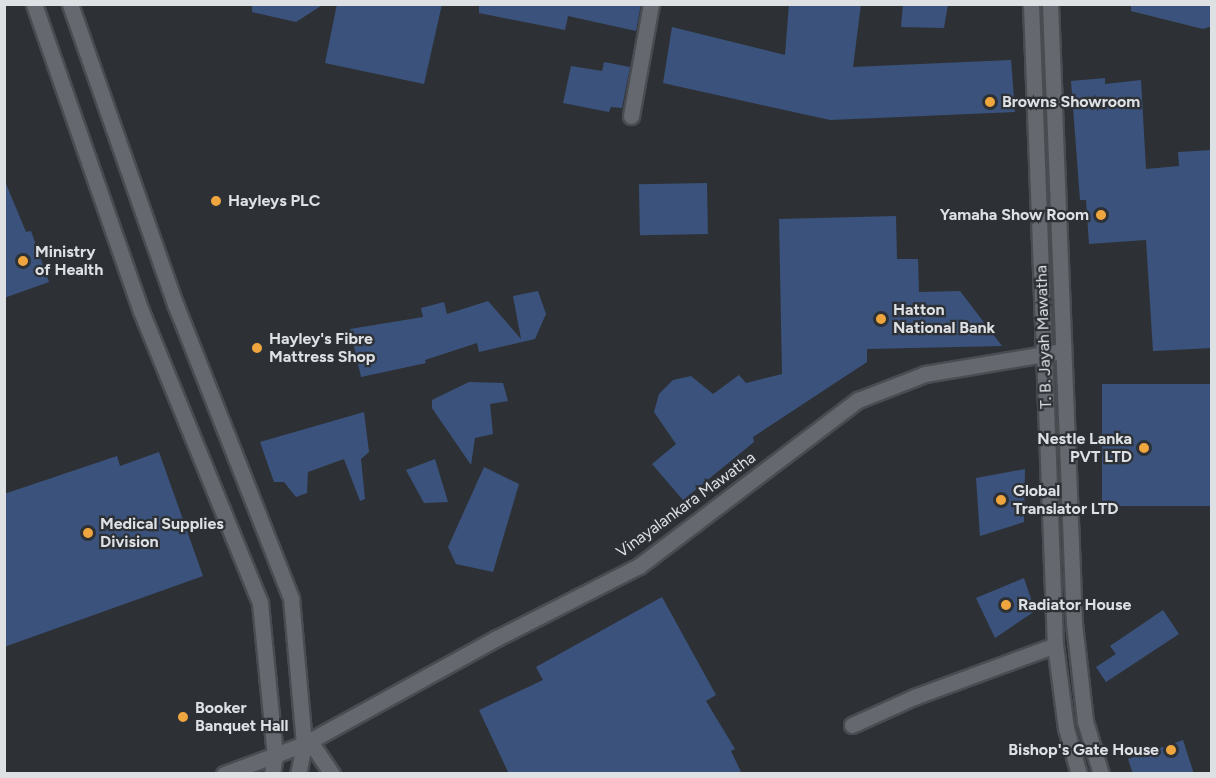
<!DOCTYPE html>
<html>
<head>
<meta charset="utf-8">
<style>
	body { margin:0 }
	#map { position:relative; width:1216px; height:778px; overflow:hidden; background:#2d3136; font-family:Figtree,sans-serif }
	div>[style] { position:absolute }
	.building>* { inset:0; background:#3b537c; transform-origin:0 0 }
	.roads { filter:drop-shadow(2px 0 #494d51) drop-shadow(-2px 0 #494d51) drop-shadow(0 2px #494d51) drop-shadow(0 -2px #494d51) }
	.street>* { height:15px; margin:-7.5px; padding:0 7.5px; transform-origin:7.5px; border-radius:7.5px; background:#65696f }
	.secondary>* { height:15px; margin:-7.5px; padding:0 7.5px; transform-origin:7.5px; border-radius:7.5px; background:#65696f }
	.dots>* { width:16px; height:16px; translate:-50% -50%; box-sizing:border-box; border:3px solid #2d3136; border-radius:50% }
	span { translate:-50% -50%; white-space:nowrap; text-align:center; line-height:1.15; -webkit-text-stroke:4.5px #2d3136; paint-order:stroke }
	.poi-label { font-size:16px; color:#dee1e4; font-weight:700 }
	.left { translate:0 -50%; text-align:left }
	.right { translate:-100% -50%; text-align:right }
	.street-label { font-size:16px; color:#dee1e4 }
	.frame { position:absolute; inset:0; border:6px solid #dee1e4; pointer-events:none }
</style>
</head>
<body>
<div id="map">
	<div class="building">
		<i style="clip-path:polygon(252px 4px,324px 4px,296px 22px,252px 12px)"></i>
		<i style="clip-path:polygon(337px 4px,442px 4px,424px 84px,325px 63px)"></i>
		<i style="clip-path:polygon(479px 4px,641px 4px,636px 31px,568px 16px,565px 30px,479px 13px)"></i>
		<i style="clip-path:polygon(789px 4px,861px 4px,853px 67px,1011px 60px,1015px 112px,830px 120px,663px 83px,672px 27px,785px 55px)"></i>
		<i style="clip-path:polygon(903px 4px,948px 4px,944px 28px,901px 27px)"></i>
		<i style="clip-path:polygon(1131px 4px,1212px 4px,1212px 26px,1203px 29px,1131px 11px)"></i>
		<i style="clip-path:polygon(604px 62px,630px 67px,622px 108px,611px 107px,609px 112px,563px 103px,571px 66px,602px 71px)"></i>
		<i style="clip-path:polygon(1105px 78px,1105px 84px,1141px 80px,1146px 169px,1179px 166px,1178px 152px,1212px 150px,1212px 348px,1153px 351px,1146px 240px,1089px 244px,1086px 200px,1080px 200px,1071px 81px)"></i>
		<i style="clip-path:polygon(4px 179px,26px 232px,31px 231px,49px 282px,4px 298px)"></i>
		<i style="left:707px;top:183px;width:51px;height:68px;rotate:89deg"></i>
		<i style="clip-path:polygon(896px 216px,897px 259px,918px 259px,919px 292px,960px 291px,1002px 346px,867px 349px,867px 362px,753px 437px,754px 442px,683px 500px,652px 464px,676px 444px,654px 412px,659px 394px,673px 380px,691px 376px,713px 394px,739px 375px,746px 383px,782px 374px,779px 219px)"></i>
		<i style="clip-path:polygon(538px 291px,546px 314px,535px 339px,479px 352px,477px 343px,425px 360px,426px 363px,361px 377px,350px 329px,423px 317px,421px 308px,444px 302px,447px 314px,488px 301px,521px 339px,513px 296px)"></i>
		<i style="clip-path:polygon(469px 382px,503px 383px,508px 401px,490px 404px,493px 434px,475px 438px,471px 465px,432px 408px,432px 400px)"></i>
		<i style="left:1212px;top:384px;width:122px;height:110px;rotate:90deg"></i>
		<i style="clip-path:polygon(364px 412px,369px 452px,361px 459px,365px 499px,360px 501px,344px 459px,308px 472px,307px 493px,296px 497px,284px 482px,274px 482px,260px 442px)"></i>
		<i style="clip-path:polygon(159px 452px,203px 576px,4px 647px,4px 494px,117px 456px,120px 466px)"></i>
		<i style="clip-path:polygon(435px 459px,448px 502px,424px 503px,406px 470px)"></i>
		<i style="clip-path:polygon(484px 467px,519px 484px,493px 572px,456px 564px,448px 547px)"></i>
		<i style="clip-path:polygon(1025px 469px,1024px 522px,980px 536px,976px 478px)"></i>
		<i style="clip-path:polygon(1024px 578px,1035px 611px,995px 638px,976px 598px)"></i>
		<i style="clip-path:polygon(662px 597px,716px 695px,706px 701px,735px 749px,731px 751px,742px 774px,509px 774px,479px 710px,543px 680px,536px 667px)"></i>
		<i style="clip-path:polygon(1163px 610px,1179px 634px,1106px 682px,1096px 667px,1116px 654px,1110px 646px)"></i>
		<i style="clip-path:polygon(1183px 740px,1194px 774px,1133px 774px,1128px 759px)"></i>
	</div>
	<div class="roads">
		<div class="street">
			<i style="left:631px;top:116px;width:114px;rotate:-79.9deg"></i>
			<i style="left:852px;top:725px;width:68px;rotate:-24.3deg"></i>
			<i style="left:914px;top:697px;width:150px;rotate:-20.2deg"></i>
			<i style="left:309px;top:740px;width:41px;rotate:55.9deg"></i>
			<i style="left:224px;top:774px;width:54px;rotate:-20.4deg"></i>
		</div>
		<div class="secondary">
			<i style="left:34px;top:4px;width:325px;rotate:70.8deg"></i>
			<i style="left:141px;top:311px;width:315px;rotate:67.8deg"></i>
			<i style="left:260px;top:603px;width:153px;rotate:84.4deg"></i>
			<i style="left:275px;top:755px;width:19px;rotate:99deg"></i>
			<i style="left:70px;top:4px;width:320px;rotate:70.7deg"></i>
			<i style="left:176px;top:306px;width:314px;rotate:68.5deg"></i>
			<i style="left:291px;top:598px;width:147px;rotate:84.9deg"></i>
			<i style="left:304px;top:744px;width:31px;rotate:101deg"></i>
			<i style="left:1031px;top:4px;width:641px;rotate:87.86deg"></i>
			<i style="left:1055px;top:645px;width:84px;rotate:82.5deg"></i>
			<i style="left:1066px;top:728px;width:48px;rotate:74.2deg"></i>
			<i style="left:1050px;top:4px;width:619px;rotate:87.78deg"></i>
			<i style="left:1074px;top:623px;width:99px;rotate:83.6deg"></i>
			<i style="left:1085px;top:721px;width:55px;rotate:73.2deg"></i>
			<i style="left:275px;top:755px;width:31px;rotate:-21deg"></i>
			<i style="left:304px;top:744px;width:220px;rotate:-28.8deg"></i>
			<i style="left:497px;top:638px;width:159px;rotate:-26.9deg"></i>
			<i style="left:639px;top:566px;width:275px;rotate:-37.2deg"></i>
			<i style="left:858px;top:400px;width:72px;rotate:-21.2deg"></i>
			<i style="left:925px;top:374px;width:140px;rotate:-9.5deg"></i>
		</div>
	</div>
	<div class="dots">
		<i style="left:990px;top:102px;background:#f0a63f"></i>
		<i style="left:216px;top:201px;background:#f0a63f"></i>
		<i style="left:1101px;top:215px;background:#f0a63f"></i>
		<i style="left:23px;top:261px;background:#f0a63f"></i>
		<i style="left:881px;top:319px;background:#f0a63f"></i>
		<i style="left:257px;top:348px;background:#f0a63f"></i>
		<i style="left:1144px;top:448px;background:#f0a63f"></i>
		<i style="left:1001px;top:500px;background:#f0a63f"></i>
		<i style="left:88px;top:533px;background:#f0a63f"></i>
		<i style="left:1006px;top:605px;background:#f0a63f"></i>
		<i style="left:183px;top:717px;background:#f0a63f"></i>
		<i style="left:1171px;top:750px;background:#f0a63f"></i>
	</div>
	<div class="poi-label">
		<span class="left" style="left:1002px;top:102px">Browns Showroom</span>
		<span class="left" style="left:228px;top:201px">Hayleys PLC</span>
		<span class="right" style="left:1089px;top:215px">Yamaha Show Room</span>
		<span class="left" style="left:35px;top:261px">Ministry<br>of Health</span>
		<span class="left" style="left:893px;top:319px">Hatton<br>National Bank</span>
		<span class="left" style="left:269px;top:348px">Hayley's Fibre<br>Mattress Shop</span>
		<span class="right" style="left:1132px;top:448px">Nestle Lanka<br>PVT LTD</span>
		<span class="left" style="left:1013px;top:500px">Global<br>Translator LTD</span>
		<span class="left" style="left:100px;top:533px">Medical Supplies<br>Division</span>
		<span class="left" style="left:1018px;top:605px">Radiator House</span>
		<span class="left" style="left:195px;top:717px">Booker<br>Banquet Hall</span>
		<span class="right" style="left:1159px;top:750px">Bishop's Gate House</span>
	</div>
	<div class="street-label">
		<span style="left:1044px;top:337px;rotate:-92deg">T. B. Jayah Mawatha</span>
		<span style="left:686px;top:505px;rotate:-36deg">Vinayalankara Mawatha</span>
	</div>
	<div class="frame"></div>
</div>
</body>
</html>
